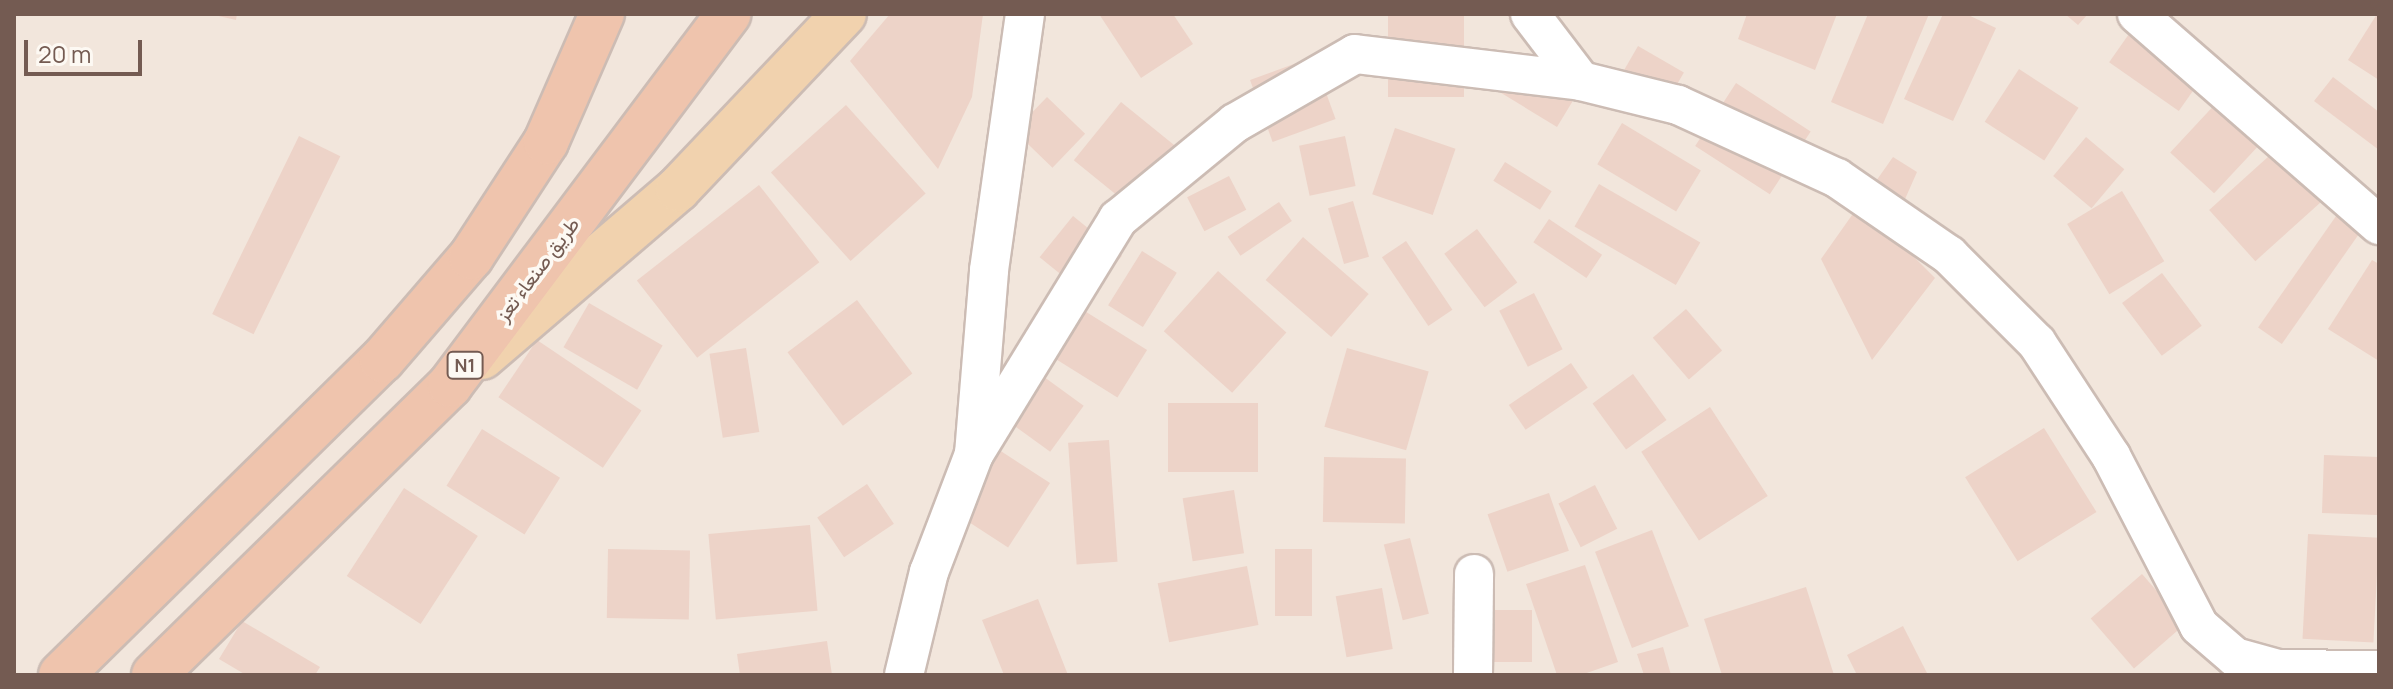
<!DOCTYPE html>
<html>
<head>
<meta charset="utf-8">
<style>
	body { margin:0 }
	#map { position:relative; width:2393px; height:689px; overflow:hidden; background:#fbf4ed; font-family:Manrope,Vazirmatn,sans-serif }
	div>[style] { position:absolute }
	.residential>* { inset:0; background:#f2e6dc; transform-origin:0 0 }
	.building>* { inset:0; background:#edd3c8; transform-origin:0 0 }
	.roads { filter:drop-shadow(2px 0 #ccbcb4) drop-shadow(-2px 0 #ccbcb4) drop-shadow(0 2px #ccbcb4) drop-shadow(0 -2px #ccbcb4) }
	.minor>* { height:38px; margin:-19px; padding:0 19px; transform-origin:19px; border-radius:19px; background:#fff }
	.primary>* { height:44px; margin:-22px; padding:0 22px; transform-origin:22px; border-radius:22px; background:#f1d2ae }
	.trunk>* { height:44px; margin:-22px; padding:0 22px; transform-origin:22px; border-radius:22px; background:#efc4ad }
	span { translate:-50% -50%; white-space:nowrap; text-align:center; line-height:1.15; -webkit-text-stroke:7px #fdf9f3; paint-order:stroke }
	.shield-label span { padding:2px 6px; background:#fdf9f3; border:2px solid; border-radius:6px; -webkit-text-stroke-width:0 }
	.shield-label { font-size:18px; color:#745b52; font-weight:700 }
	.street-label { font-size:20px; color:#745b52 }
	.frame { position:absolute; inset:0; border:16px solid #745b52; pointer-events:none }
	.scale { position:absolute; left:24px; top:40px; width:118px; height:36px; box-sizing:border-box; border:4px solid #745b52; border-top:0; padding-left:10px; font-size:24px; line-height:28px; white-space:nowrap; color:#745b52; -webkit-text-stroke:6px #fdf9f3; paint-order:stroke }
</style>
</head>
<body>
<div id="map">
	<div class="residential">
		<i style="left:14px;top:14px;width:2365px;height:661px"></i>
	</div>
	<div class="building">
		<i style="clip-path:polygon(210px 14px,237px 14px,236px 20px)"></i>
		<i style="clip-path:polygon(890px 14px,983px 14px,972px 97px,938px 169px,850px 61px)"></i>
		<i style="clip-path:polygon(1099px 14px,1173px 14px,1193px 44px,1141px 78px)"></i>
		<i style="left:1388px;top:14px;width:76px;height:83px"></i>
		<i style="clip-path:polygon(1747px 14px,1837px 14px,1815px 70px,1738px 39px)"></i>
		<i style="clip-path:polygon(1868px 14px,1929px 14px,1883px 124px,1831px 102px)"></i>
		<i style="clip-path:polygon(1943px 14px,1966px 14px,1996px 28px,1953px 121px,1904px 99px)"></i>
		<i style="clip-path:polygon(2065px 14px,2088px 14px,2078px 25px)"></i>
		<i style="left:2143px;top:14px;width:85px;height:59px;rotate:35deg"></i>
		<i style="clip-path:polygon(2377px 14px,2379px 14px,2379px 80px,2348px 60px)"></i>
		<i style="left:1638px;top:46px;width:53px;height:43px;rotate:30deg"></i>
		<i style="left:1313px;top:57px;width:66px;height:67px;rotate:70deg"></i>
		<i style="left:2019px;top:69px;width:71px;height:63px;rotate:33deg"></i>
		<i style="clip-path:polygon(2333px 77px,2379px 112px,2379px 150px,2314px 101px)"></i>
		<i style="left:1736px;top:83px;width:89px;height:75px;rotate:33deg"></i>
		<i style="clip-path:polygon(1493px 88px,1577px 94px,1557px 127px)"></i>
		<i style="left:1047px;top:97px;width:53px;height:47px;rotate:44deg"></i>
		<i style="left:2220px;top:99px;width:60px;height:73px;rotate:43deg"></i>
		<i style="left:1121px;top:102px;width:75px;height:75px;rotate:39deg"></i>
		<i style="left:846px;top:105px;width:119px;height:101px;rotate:48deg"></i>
		<i style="left:1622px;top:123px;width:92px;height:48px;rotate:31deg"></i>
		<i style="left:1395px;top:128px;width:64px;height:70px;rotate:19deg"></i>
		<i style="left:299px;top:136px;width:46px;height:198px;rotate:26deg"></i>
		<i style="left:1345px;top:136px;width:51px;height:47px;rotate:78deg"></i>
		<i style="left:2086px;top:137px;width:50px;height:51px;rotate:40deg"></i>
		<i style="left:2279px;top:147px;width:69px;height:94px;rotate:48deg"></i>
		<i style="clip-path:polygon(1893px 157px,1917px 172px,1890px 233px,1935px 278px,1872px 360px,1821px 259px)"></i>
		<i style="left:1505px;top:162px;width:55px;height:22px;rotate:32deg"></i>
		<i style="left:1229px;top:176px;width:38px;height:47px;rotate:63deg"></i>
		<i style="left:1599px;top:184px;width:117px;height:49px;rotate:30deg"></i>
		<i style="left:759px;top:185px;width:98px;height:155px;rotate:52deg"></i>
		<i style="left:2355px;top:189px;width:29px;height:169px;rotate:35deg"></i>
		<i style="left:2122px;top:191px;width:82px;height:64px;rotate:59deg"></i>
		<i style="left:1353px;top:201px;width:58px;height:26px;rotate:74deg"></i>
		<i style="left:1279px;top:202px;width:23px;height:62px;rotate:56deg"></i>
		<i style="left:1073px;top:216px;width:63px;height:53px;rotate:39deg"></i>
		<i style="left:1549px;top:219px;width:64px;height:28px;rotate:34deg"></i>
		<i style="left:1477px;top:229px;width:67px;height:41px;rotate:53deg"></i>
		<i style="left:1303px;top:237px;width:87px;height:57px;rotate:41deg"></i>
		<i style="left:1406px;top:241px;width:83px;height:29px;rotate:56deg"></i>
		<i style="left:1142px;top:251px;width:41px;height:64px;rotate:32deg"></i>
		<i style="clip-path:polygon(2372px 260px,2379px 264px,2379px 361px,2328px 329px)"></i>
		<i style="left:1218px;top:271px;width:92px;height:81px;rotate:42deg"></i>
		<i style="left:2162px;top:273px;width:66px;height:50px;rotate:53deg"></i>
		<i style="left:1534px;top:293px;width:63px;height:39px;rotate:63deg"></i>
		<i style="left:857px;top:300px;width:92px;height:87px;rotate:53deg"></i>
		<i style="left:589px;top:303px;width:85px;height:51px;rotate:30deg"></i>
		<i style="left:1075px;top:305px;width:85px;height:56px;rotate:32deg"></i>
		<i style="left:1686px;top:309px;width:55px;height:44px;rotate:49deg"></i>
		<i style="left:537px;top:340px;width:126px;height:69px;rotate:34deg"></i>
		<i style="left:746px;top:348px;width:85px;height:37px;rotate:81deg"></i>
		<i style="left:1347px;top:348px;width:85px;height:82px;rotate:16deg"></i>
		<i style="left:1571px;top:363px;width:30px;height:75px;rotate:56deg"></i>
		<i style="left:1040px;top:374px;width:54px;height:57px;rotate:36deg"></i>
		<i style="left:1633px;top:374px;width:57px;height:50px;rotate:54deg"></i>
		<i style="left:1168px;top:403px;width:90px;height:69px"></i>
		<i style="left:1710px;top:407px;width:106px;height:82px;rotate:57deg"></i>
		<i style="left:2044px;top:428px;width:99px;height:93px;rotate:58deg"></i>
		<i style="left:482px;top:429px;width:92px;height:67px;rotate:32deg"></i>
		<i style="left:1109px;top:440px;width:122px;height:41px;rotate:86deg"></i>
		<i style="left:993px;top:446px;width:68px;height:77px;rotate:33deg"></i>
		<i style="left:2324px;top:455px;width:55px;height:58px;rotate:2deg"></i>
		<i style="left:1324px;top:457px;width:82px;height:65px;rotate:1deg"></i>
		<i style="left:867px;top:484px;width:48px;height:60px;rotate:56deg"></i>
		<i style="left:1595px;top:485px;width:49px;height:41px;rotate:63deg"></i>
		<i style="left:404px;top:488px;width:88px;height:105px;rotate:33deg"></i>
		<i style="left:1234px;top:490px;width:64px;height:52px;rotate:81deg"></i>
		<i style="left:1549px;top:493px;width:61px;height:65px;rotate:71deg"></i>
		<i style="left:810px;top:525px;width:86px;height:102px;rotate:85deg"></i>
		<i style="left:1652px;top:530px;width:103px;height:61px;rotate:69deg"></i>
		<i style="left:2308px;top:534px;width:71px;height:105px;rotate:3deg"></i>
		<i style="left:1410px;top:538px;width:78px;height:27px;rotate:76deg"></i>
		<i style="left:608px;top:549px;width:82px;height:69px;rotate:1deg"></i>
		<i style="left:1275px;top:549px;width:37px;height:67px"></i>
		<i style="clip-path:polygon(1585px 565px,1618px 662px,1581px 675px,1557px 675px,1526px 584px)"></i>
		<i style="left:1247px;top:566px;width:60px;height:91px;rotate:79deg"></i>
		<i style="left:2142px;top:574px;width:66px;height:68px;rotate:49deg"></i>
		<i style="clip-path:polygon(1806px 587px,1834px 675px,1722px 675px,1704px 619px)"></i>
		<i style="left:1382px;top:588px;width:62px;height:47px;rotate:80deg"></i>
		<i style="clip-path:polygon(1038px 599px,1068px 675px,1004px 675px,982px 620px)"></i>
		<i style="left:1484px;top:610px;width:48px;height:52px"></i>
		<i style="clip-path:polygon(242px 621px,320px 667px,315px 675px,246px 675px,219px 659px)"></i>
		<i style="clip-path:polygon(1903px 626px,1928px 675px,1857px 675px,1847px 655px)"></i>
		<i style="clip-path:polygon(827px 641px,832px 675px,740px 675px,737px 654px)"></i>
		<i style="clip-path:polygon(1663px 647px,1671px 675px,1644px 675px,1637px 654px)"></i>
	</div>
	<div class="roads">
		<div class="minor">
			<i style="left:1530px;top:14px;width:84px;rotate:52.7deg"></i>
			<i style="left:2137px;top:14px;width:321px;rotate:41.1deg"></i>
			<i style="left:974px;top:454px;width:276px;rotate:-58.5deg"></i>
			<i style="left:1118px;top:219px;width:151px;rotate:-39.4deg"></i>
			<i style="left:1235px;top:123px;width:138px;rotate:-29.9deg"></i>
			<i style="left:1355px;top:54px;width:228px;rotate:6.8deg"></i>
			<i style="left:1581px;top:81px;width:100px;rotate:13.9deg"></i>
			<i style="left:1678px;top:105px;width:175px;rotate:24.7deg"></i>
			<i style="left:1837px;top:178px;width:136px;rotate:34.5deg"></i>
			<i style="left:1949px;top:255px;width:124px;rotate:45deg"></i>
			<i style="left:2037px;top:343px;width:135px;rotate:56.8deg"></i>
			<i style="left:2111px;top:456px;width:191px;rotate:62.6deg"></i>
			<i style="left:2199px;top:626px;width:48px;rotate:40.7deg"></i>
			<i style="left:2235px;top:657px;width:45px;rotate:15.6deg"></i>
			<i style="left:2278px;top:669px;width:101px;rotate:0.6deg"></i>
			<i style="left:904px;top:675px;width:106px;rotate:-76.4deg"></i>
			<i style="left:929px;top:572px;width:126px;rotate:-69.1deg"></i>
			<i style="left:974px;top:454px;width:185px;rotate:-85.3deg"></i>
			<i style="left:989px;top:270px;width:259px;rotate:-82deg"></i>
			<i style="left:1473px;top:675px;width:101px;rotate:-89.4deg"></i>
		</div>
		<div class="primary">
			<i style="left:482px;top:357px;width:258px;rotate:-40.6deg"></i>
			<i style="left:678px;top:189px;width:241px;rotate:-46.5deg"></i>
		</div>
		<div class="trunk">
			<i style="left:61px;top:675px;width:450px;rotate:-44.5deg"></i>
			<i style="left:382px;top:360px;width:136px;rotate:-49.2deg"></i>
			<i style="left:471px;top:257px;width:137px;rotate:-56.9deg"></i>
			<i style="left:546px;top:142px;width:140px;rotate:-66.4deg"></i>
			<i style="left:154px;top:675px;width:414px;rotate:-44.4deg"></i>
			<i style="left:450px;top:385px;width:464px;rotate:-53.1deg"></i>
		</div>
	</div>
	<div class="shield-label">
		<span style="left:465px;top:365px">N1</span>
	</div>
	<div class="street-label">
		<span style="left:537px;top:269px;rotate:-53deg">طريق صنعاء تعز</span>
	</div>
	<div class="frame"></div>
	<div class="scale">20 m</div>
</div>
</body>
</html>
